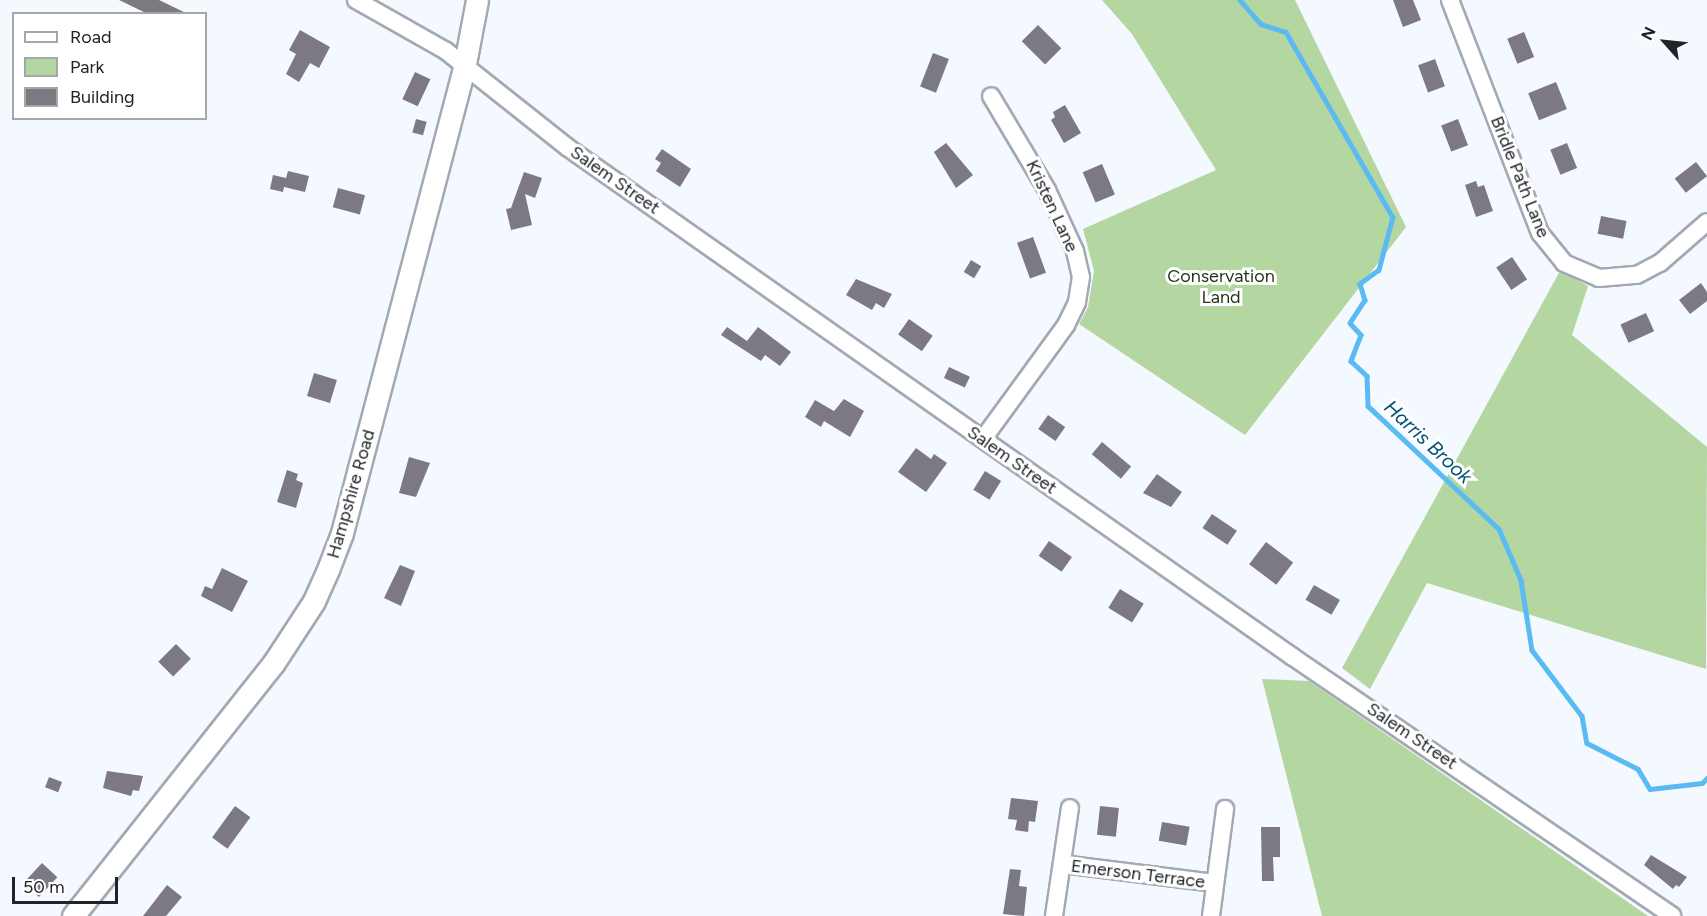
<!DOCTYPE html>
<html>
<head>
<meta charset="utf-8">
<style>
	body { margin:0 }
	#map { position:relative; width:1707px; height:916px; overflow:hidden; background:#f4f9ff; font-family:Figtree,sans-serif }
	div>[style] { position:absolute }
	.green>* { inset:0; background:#b4d6a1 }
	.stream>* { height:4.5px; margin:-2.25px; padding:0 2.25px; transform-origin:2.25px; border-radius:2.25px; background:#5abbf3 }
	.building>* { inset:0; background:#7c7983; transform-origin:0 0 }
	.roads { filter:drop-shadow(2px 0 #a2a9b3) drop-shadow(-2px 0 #a2a9b3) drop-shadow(0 2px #a2a9b3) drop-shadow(0 -2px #a2a9b3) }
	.minor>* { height:16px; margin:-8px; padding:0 8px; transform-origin:8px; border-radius:8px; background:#fff }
	.tertiary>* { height:21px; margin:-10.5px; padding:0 10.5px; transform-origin:10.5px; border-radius:10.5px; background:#fff }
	span { translate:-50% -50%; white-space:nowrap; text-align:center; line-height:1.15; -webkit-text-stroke:6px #fff; paint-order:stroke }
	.street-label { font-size:18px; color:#212327 }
	.park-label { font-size:18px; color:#1f3312 }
	.water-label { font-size:20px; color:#005175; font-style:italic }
	.legend { position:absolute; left:12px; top:12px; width:195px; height:108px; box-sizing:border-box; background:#fff; border:2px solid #a6a7a9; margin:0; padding:8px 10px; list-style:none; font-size:18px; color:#212327 }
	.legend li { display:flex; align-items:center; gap:12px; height:30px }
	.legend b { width:30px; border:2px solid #a6a7a9 }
	.north { position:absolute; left:1635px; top:12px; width:60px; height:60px; -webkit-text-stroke:4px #fff; paint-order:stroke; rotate:297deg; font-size:16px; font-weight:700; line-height:24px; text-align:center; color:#212327 }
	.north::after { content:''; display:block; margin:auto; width:21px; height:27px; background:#212327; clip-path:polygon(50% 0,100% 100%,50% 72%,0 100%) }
	.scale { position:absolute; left:12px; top:877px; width:106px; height:27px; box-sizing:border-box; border:3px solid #212327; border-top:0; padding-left:8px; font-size:18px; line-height:21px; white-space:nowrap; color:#212327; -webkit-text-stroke:4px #fff; paint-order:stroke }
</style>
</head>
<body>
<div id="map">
	<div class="green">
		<i style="clip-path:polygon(1102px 0,1295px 0,1406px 227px,1245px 435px,1079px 324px,1088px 307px,1094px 271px,1083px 229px,1216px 170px,1132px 34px)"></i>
		<i style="clip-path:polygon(1560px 271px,1588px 286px,1572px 335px,1707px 447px,1706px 669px,1427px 583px,1370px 689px,1342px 668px)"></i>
		<i style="clip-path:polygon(1262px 679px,1309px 681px,1648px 916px,1322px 916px)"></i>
	</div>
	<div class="stream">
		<i style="left:1240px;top:0;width:32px;rotate:49deg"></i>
		<i style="left:1261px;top:24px;width:26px;rotate:18deg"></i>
		<i style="left:1286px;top:32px;width:214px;rotate:60deg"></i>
		<i style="left:1393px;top:217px;width:55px;rotate:104.8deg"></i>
		<i style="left:1379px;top:270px;width:24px;rotate:144deg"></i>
		<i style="left:1360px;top:284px;width:17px;rotate:73deg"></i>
		<i style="left:1365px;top:300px;width:27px;rotate:123deg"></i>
		<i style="left:1350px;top:323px;width:16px;rotate:47deg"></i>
		<i style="left:1361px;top:335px;width:28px;rotate:111deg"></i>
		<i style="left:1351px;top:361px;width:22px;rotate:43deg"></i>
		<i style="left:1367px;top:376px;width:30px;rotate:88deg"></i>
		<i style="left:1368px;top:406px;width:180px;rotate:43.2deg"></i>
		<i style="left:1499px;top:529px;width:56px;rotate:66.7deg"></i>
		<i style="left:1521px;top:580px;width:71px;rotate:81.1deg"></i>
		<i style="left:1532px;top:650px;width:83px;rotate:52.9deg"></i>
		<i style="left:1582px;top:716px;width:27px;rotate:80deg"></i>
		<i style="left:1587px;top:743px;width:57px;rotate:27deg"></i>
		<i style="left:1638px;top:769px;width:23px;rotate:59deg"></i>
		<i style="left:1650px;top:789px;width:52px;rotate:-6.6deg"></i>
		<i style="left:1702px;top:783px;width:7px;rotate:-45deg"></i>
	</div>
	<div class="building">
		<i style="clip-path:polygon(119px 0,159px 0,188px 14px,148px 14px)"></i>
		<i style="clip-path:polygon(1393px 0,1413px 0,1421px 20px,1403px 27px)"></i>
		<i style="left:1038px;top:25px;width:33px;height:23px;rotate:45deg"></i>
		<i style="clip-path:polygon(300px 30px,330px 47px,319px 68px,310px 63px,299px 82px,286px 74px,296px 54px,289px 50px)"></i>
		<i style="left:1524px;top:32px;width:27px;height:18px;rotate:68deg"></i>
		<i style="left:933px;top:53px;width:17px;height:36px;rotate:21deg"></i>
		<i style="left:1435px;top:59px;width:29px;height:18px;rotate:70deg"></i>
		<i style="left:415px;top:72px;width:17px;height:30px;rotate:25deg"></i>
		<i style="left:1556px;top:82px;width:29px;height:30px;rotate:68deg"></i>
		<i style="clip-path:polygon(1065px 105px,1081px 133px,1064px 143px,1051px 120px,1055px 117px,1053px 112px)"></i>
		<i style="left:416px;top:119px;width:11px;height:14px;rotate:15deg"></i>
		<i style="left:1458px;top:119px;width:28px;height:18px;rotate:69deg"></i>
		<i style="clip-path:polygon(946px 143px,973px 175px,956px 188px,934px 152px)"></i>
		<i style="left:1567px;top:143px;width:27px;height:18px;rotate:68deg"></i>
		<i style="clip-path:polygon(662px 149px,691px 169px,680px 187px,656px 171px,661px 163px,655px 159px)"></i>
		<i style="left:1696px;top:162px;width:18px;height:27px;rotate:52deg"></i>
		<i style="left:1102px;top:164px;width:33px;height:21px;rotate:67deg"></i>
		<i style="clip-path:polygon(288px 171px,309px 176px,305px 192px,284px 187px,283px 192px,270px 189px,273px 175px,286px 178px)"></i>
		<i style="clip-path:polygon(524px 172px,542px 178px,535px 198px,525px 194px,532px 225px,511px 230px,506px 209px,511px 208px)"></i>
		<i style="clip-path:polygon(1476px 181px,1478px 187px,1484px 185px,1493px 211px,1476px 217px,1465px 185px)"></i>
		<i style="left:338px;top:188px;width:28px;height:20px;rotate:15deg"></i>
		<i style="left:1601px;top:216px;width:26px;height:18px;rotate:11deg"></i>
		<i style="left:1033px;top:237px;width:38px;height:17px;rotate:70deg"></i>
		<i style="left:1512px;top:257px;width:27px;height:19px;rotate:56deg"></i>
		<i style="left:971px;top:260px;width:12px;height:14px;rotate:31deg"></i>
		<i style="clip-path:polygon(856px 279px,892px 294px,884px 308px,876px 303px,872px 310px,846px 295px)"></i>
		<i style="clip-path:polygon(1701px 283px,1707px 292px,1707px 301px,1690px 314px,1679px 300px)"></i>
		<i style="left:1646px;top:313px;width:20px;height:28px;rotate:66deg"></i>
		<i style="left:909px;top:319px;width:29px;height:19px;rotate:35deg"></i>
		<i style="clip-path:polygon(727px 327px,747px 341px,758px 327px,791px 352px,780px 366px,765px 355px,761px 361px,721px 335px)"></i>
		<i style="left:949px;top:367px;width:23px;height:12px;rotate:25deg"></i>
		<i style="left:314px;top:373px;width:24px;height:24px;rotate:17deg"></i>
		<i style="clip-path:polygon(844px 399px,864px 411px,850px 437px,824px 421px,821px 427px,805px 417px,815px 400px,834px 411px)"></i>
		<i style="left:1048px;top:415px;width:21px;height:17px;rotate:35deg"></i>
		<i style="left:1102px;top:442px;width:38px;height:16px;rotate:40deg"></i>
		<i style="clip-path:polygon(916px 448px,931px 459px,934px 454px,947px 463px,926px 492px,898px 472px)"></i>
		<i style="clip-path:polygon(409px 457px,430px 463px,416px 497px,399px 493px)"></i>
		<i style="clip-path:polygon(287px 470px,298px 474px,296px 480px,303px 483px,296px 508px,277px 502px)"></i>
		<i style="left:985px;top:471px;width:19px;height:22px;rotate:32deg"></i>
		<i style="clip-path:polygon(1157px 474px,1182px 492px,1171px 507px,1143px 493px)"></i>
		<i style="left:1212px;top:514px;width:30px;height:17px;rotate:34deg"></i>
		<i style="left:1049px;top:541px;width:28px;height:18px;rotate:35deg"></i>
		<i style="left:1266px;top:542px;width:34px;height:28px;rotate:37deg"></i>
		<i style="clip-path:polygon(400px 565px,415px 571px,401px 606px,384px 598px)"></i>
		<i style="clip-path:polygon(222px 568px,248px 581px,232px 612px,201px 596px,205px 586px,212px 589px)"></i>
		<i style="left:1314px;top:585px;width:30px;height:17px;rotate:30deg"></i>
		<i style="left:1120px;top:589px;width:28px;height:22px;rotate:32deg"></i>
		<i style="left:176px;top:644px;width:21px;height:25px;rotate:45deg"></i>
		<i style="clip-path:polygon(107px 771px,143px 776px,139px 791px,133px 790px,131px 796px,103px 788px)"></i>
		<i style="left:49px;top:777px;width:14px;height:11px;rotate:21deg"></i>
		<i style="clip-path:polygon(1011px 798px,1038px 801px,1035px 822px,1029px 821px,1028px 832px,1015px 830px,1017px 820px,1008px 819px)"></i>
		<i style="left:235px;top:806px;width:19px;height:39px;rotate:36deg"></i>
		<i style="left:1100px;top:806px;width:19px;height:29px;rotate:6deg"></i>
		<i style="left:1162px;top:822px;width:28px;height:19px;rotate:10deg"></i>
		<i style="clip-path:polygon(1261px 827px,1280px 827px,1280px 857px,1273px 857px,1274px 881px,1262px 881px)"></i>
		<i style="clip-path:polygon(1651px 855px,1687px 877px,1679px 887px,1676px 885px,1673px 889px,1644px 865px)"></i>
		<i style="left:42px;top:863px;width:21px;height:27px;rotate:43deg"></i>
		<i style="clip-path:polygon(1010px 869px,1021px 870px,1019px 886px,1027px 887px,1024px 916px,1003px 914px)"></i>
		<i style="clip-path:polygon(167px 885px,182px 897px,166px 916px,143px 916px)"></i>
	</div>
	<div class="roads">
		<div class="minor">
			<i style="left:356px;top:0;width:103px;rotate:29.5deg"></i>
			<i style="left:446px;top:51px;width:154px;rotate:38.4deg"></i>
			<i style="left:567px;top:147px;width:887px;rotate:35.09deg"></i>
			<i style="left:1293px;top:657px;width:459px;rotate:34.3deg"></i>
			<i style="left:1450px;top:0;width:250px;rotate:68.9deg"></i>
			<i style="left:1540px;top:233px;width:38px;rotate:51deg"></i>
			<i style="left:1564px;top:263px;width:38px;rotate:23deg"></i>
			<i style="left:1599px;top:278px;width:38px;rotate:-5deg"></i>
			<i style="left:1637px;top:275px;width:26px;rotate:-28deg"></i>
			<i style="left:1660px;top:263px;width:62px;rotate:-41.1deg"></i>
			<i style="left:983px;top:439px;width:141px;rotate:-53.9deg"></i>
			<i style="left:1066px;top:325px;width:25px;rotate:-64deg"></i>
			<i style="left:1077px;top:302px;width:25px;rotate:-81deg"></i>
			<i style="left:1081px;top:277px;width:27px;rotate:-103deg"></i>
			<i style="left:1075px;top:251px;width:67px;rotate:-114.7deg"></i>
			<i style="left:1047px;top:190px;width:109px;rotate:-120.8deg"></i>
			<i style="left:1062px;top:864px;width:154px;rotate:7.1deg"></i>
			<i style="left:1054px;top:916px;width:109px;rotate:-81.6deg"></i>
			<i style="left:1211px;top:916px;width:108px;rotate:-82.5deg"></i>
		</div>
		<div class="tertiary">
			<i style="left:73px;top:916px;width:322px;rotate:-51.6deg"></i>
			<i style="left:273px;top:664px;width:75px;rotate:-56.9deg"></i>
			<i style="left:314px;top:601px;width:37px;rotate:-66deg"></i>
			<i style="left:329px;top:567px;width:36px;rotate:-69deg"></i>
			<i style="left:342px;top:533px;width:480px;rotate:-75.3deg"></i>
			<i style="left:464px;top:69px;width:70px;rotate:-79.3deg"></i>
		</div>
	</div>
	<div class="street-label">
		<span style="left:1520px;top:177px;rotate:68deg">Bridle Path Lane</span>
		<span style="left:615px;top:180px;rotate:35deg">Salem Street</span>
		<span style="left:1052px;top:206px;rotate:65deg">Kristen Lane</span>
		<span style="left:1012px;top:460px;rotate:35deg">Salem Street</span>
		<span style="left:351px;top:494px;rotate:-74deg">Hampshire Road</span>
		<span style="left:1412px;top:736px;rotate:34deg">Salem Street</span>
		<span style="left:1138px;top:874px;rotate:7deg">Emerson Terrace</span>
	</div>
	<div class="park-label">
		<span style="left:1221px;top:287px">Conservation<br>Land</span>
	</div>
	<div class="water-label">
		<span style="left:1428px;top:442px;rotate:43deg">Harris Brook</span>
	</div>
	<ul class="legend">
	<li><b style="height:8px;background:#fff"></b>Road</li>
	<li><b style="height:16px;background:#b4d6a1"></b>Park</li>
	<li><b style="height:16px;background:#7c7983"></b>Building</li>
	</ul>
	<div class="north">N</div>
	<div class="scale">50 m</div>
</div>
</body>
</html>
